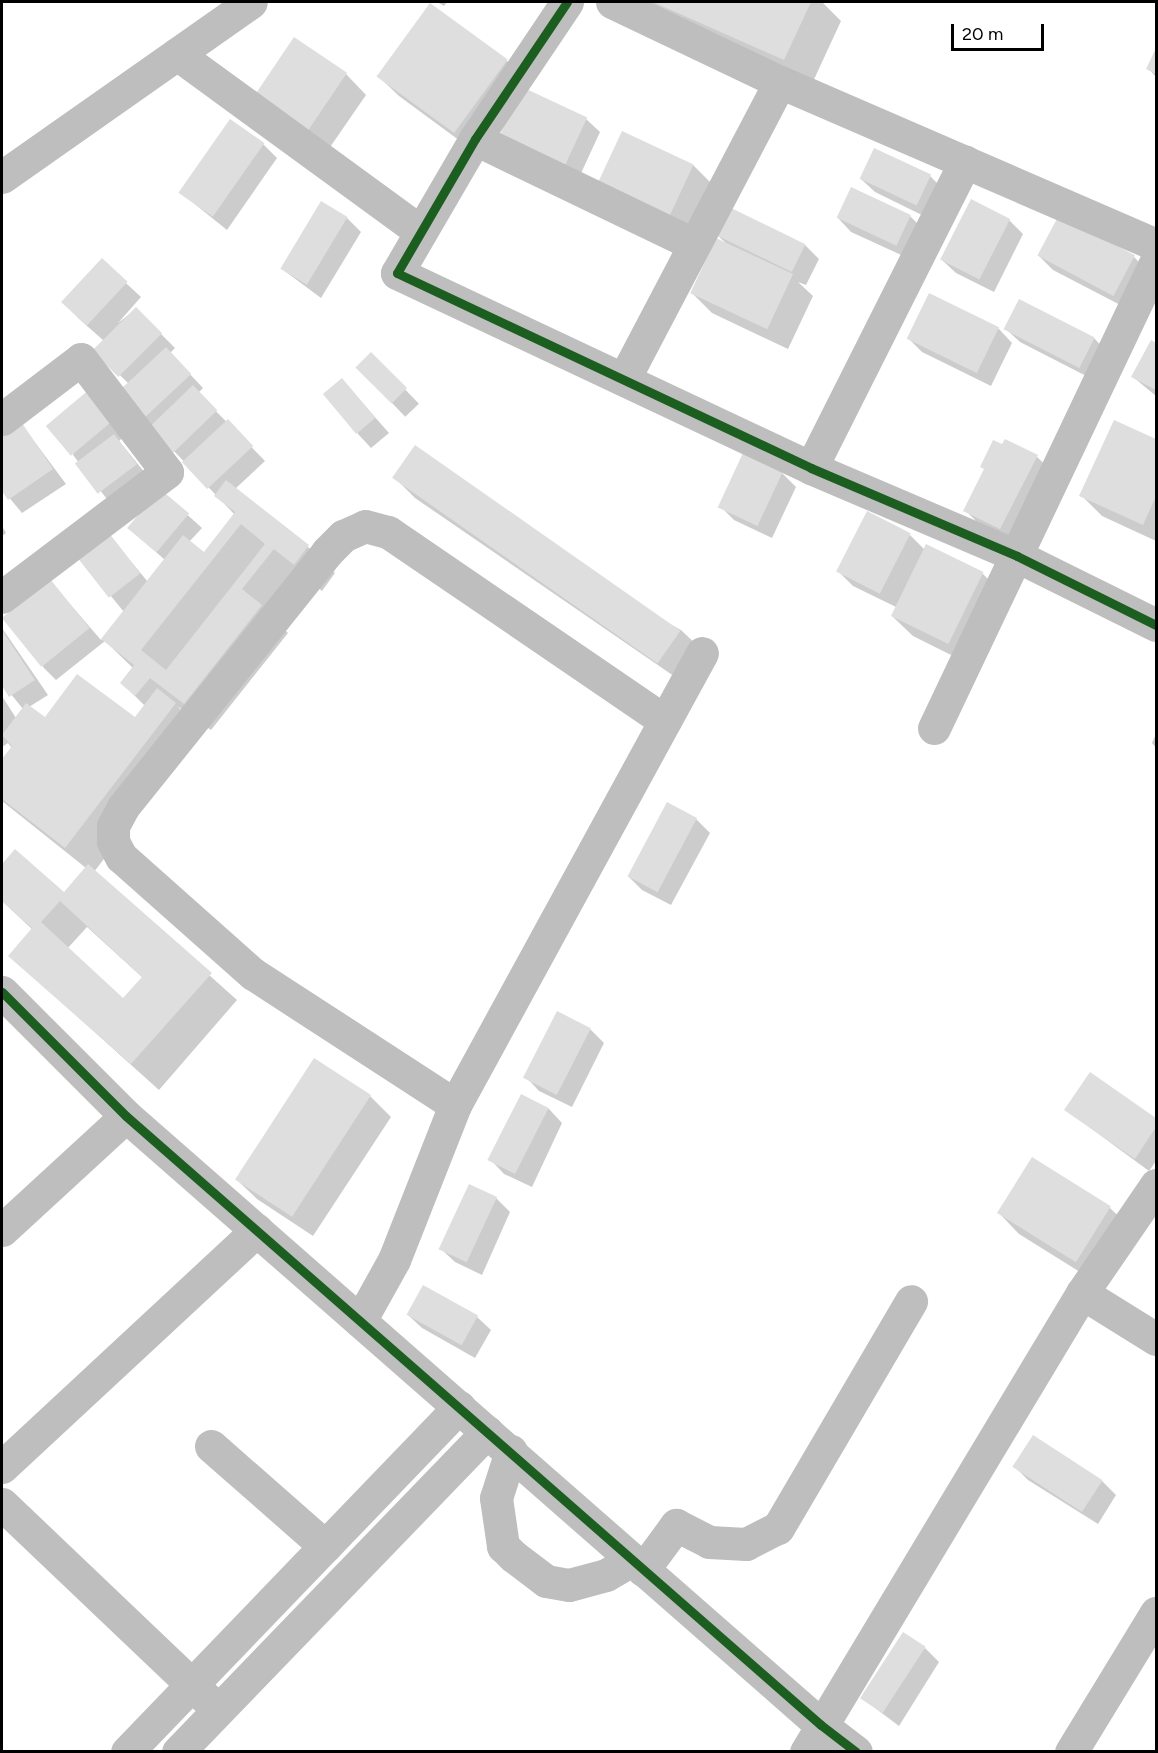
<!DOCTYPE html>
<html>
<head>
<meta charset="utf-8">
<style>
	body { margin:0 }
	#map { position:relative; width:1158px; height:1753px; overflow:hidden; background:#fff; font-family:Figtree,sans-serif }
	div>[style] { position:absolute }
	.shadow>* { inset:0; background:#0003; transform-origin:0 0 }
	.building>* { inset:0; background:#dedede; transform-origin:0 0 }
	.minor>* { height:33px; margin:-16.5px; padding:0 16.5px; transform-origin:16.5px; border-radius:16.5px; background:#bebebe }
	.cycleway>* { height:9px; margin:-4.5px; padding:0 4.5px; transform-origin:4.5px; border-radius:4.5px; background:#1b5e20 }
	span { translate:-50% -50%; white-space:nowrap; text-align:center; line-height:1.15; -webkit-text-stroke:6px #fff; paint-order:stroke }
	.frame { position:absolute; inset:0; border:3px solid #000; pointer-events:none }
	.scale { position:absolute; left:951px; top:24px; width:93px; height:27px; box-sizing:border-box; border:3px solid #000; border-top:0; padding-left:8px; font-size:18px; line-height:21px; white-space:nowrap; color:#000; -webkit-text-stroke:4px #fff; paint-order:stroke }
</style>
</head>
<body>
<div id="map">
	<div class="shadow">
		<i style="clip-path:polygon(437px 2px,447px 2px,444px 6px)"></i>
		<i style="clip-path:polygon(632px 2px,822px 2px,841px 21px,811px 86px)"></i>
		<i style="clip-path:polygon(1156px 51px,1156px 77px,1148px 68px)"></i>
		<i style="clip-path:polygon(507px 61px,527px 81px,522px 88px,586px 119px,600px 132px,577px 182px,514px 152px,523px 90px,475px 152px,399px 96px,378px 76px)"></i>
		<i style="clip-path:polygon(346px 74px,366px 95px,326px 153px,275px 118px)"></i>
		<i style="clip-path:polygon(622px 133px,693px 165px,714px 186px,690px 239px,619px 206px)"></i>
		<i style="clip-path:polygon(263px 144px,277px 158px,227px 230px,181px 193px)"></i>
		<i style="clip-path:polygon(930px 176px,944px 190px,930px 219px,875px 192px,861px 179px)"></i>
		<i style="clip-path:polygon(910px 216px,924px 230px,910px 259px,851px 232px,838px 218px)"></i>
		<i style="clip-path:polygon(1059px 217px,1134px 257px,1148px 271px,1128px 309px,1053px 270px,1039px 256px)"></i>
		<i style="clip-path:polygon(347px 218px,361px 232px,321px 298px,282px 269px)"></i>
		<i style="clip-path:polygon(1009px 220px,1023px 234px,994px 292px,956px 273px,942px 260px)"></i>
		<i style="clip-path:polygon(717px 235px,805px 245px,819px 259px,806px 285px,798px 282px,813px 296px,788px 349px,712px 313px,692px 293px,727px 244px)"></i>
		<i style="clip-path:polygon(evenodd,102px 261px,141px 297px,118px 323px,136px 309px,175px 348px,170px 353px,203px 388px,198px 393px,265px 461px,235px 489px,308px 547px,335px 573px,322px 591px,301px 574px,269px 614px,288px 633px,211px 730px,177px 706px,202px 730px,94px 872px,237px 1000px,159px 1090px,10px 956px,33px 930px,2px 901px,2px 866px,15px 851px,64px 894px,86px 868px,2px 801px,2px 762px,12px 748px,8px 743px,2px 747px,2px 696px,16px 718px,23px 709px,2px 683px,2px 628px,48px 695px,29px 707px,45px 719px,135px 719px,145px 706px,122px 683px,133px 668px,105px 641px,56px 680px,43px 667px,50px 581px,101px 640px,124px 612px,79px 557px,109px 535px,148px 582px,165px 560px,129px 528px,161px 491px,202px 528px,189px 542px,204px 554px,235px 515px,151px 427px,121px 391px,129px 384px,94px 350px,104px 341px,77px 317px,102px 261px,87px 927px,143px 978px,123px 1000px,67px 949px,87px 927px)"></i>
		<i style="clip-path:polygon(929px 295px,999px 329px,1012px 343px,991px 386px,922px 352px,908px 338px)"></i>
		<i style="clip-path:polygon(1006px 329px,1094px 338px,1107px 352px,1094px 380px,1020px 342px)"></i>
		<i style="clip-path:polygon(1151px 342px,1156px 345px,1156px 396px,1133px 377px)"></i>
		<i style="left:371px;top:354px;width:69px;height:19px;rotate:46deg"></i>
		<i style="clip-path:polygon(342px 380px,389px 433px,371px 448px,358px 434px)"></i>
		<i style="clip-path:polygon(91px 390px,129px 432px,119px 441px,150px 479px,113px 507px,73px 455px)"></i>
		<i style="clip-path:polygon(1115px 422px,1156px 440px,1156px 541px,1102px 516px,1081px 495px)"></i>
		<i style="clip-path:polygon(22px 425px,66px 484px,22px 513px,2px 489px,2px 439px)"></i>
		<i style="clip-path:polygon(1006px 441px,1037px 457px,1051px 470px,1015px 542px,979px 524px,965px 510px)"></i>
		<i style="clip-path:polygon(782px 473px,796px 487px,772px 538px,734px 520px,720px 506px)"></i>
		<i style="clip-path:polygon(395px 478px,681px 630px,702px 650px,681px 681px,415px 498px)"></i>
		<i style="clip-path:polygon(2px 526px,6px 533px,2px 536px)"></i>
		<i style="clip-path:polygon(910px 535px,925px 550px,982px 573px,1003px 594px,969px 664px,913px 636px,892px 616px,896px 607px,853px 586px,839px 572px)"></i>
		<i style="clip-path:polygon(1156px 734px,1156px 748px,1152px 743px)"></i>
		<i style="clip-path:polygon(696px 819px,710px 833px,671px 905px,642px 890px,628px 876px)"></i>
		<i style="clip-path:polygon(558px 1013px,590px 1029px,604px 1043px,572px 1107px,539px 1091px,526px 1077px)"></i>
		<i style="clip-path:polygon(1090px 1074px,1156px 1120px,1156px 1161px,1149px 1171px,1066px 1110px)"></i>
		<i style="clip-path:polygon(370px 1096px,391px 1117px,313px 1236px,257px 1199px,236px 1179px)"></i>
		<i style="clip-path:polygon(521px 1096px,549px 1109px,562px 1123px,532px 1187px,504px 1174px,491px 1160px)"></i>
		<i style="clip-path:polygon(496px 1198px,510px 1212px,482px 1275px,455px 1262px,441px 1249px)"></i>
		<i style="clip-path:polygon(1110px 1208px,1131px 1228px,1096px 1282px,1019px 1234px,999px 1213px)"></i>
		<i style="clip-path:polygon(408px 1315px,477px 1317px,491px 1330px,475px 1358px,422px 1328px)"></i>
		<i style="clip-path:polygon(1033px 1437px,1102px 1481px,1116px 1495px,1098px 1524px,1028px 1480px,1014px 1466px)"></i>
		<i style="clip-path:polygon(925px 1648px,939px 1662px,899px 1726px,863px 1699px)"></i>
	</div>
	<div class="building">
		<i style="clip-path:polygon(653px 2px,811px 2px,784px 60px)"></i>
		<i style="left:430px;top:3px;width:96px;height:91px;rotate:36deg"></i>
		<i style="left:294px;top:37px;width:64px;height:73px;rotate:34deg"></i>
		<i style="clip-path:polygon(1156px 48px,1156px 74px,1146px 69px)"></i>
		<i style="left:522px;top:87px;width:72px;height:56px;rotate:25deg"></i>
		<i style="left:230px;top:119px;width:42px;height:90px;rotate:35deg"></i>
		<i style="left:622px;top:131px;width:79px;height:60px;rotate:25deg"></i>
		<i style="left:874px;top:148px;width:63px;height:34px;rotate:25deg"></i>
		<i style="left:851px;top:187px;width:66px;height:34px;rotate:25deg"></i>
		<i style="left:971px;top:199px;width:44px;height:68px;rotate:27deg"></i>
		<i style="left:321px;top:201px;width:31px;height:79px;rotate:31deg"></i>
		<i style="left:729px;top:207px;width:85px;height:31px;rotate:26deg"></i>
		<i style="left:1059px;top:215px;width:86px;height:46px;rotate:28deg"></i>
		<i style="left:716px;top:238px;width:85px;height:61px;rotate:25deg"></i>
		<i style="left:102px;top:258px;width:35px;height:60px;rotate:43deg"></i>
		<i style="left:929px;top:293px;width:78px;height:51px;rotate:26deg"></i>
		<i style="left:1019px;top:299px;width:85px;height:34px;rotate:27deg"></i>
		<i style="left:136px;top:307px;width:37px;height:62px;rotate:45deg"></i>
		<i style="clip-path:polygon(1151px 340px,1156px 343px,1156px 390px,1131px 377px)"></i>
		<i style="left:166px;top:347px;width:37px;height:64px;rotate:47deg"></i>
		<i style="left:371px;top:352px;width:51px;height:22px;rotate:45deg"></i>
		<i style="left:342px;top:378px;width:52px;height:25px;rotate:50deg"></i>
		<i style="left:193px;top:385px;width:35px;height:61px;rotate:46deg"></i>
		<i style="left:91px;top:388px;width:39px;height:59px;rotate:50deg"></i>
		<i style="left:228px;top:419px;width:37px;height:63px;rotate:47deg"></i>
		<i style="clip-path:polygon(1114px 420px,1156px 439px,1156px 496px,1143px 525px,1079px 496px)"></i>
		<i style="clip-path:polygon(22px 423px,53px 469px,8px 500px,2px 491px,2px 437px)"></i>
		<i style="left:114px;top:434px;width:38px;height:49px;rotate:53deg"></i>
		<i style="clip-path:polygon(1005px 439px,1038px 455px,1000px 529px,963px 511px,984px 469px,980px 467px,993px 440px,1002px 444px)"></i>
		<i style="left:415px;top:445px;width:324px;height:40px;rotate:35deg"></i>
		<i style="left:743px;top:453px;width:44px;height:60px;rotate:25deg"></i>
		<i style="clip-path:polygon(evenodd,226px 480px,309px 545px,294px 565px,274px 549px,242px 589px,262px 605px,184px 704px,150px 678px,135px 696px,120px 683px,134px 665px,101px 639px,183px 535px,204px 552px,235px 512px,214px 496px,226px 480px,241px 524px,265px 544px,166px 670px,141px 650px,241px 524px)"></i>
		<i style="left:160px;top:489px;width:38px;height:51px;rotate:40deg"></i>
		<i style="left:867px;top:511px;width:49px;height:68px;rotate:27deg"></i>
		<i style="left:109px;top:533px;width:51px;height:40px;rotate:52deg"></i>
		<i style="left:926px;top:544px;width:64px;height:80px;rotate:26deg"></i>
		<i style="left:50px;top:579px;width:63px;height:62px;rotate:51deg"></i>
		<i style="clip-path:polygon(2px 630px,35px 680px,9px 697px,2px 686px)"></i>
		<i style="clip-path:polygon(77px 674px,135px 717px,157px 688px,176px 703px,65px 848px,2px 799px,2px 759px,12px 746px,2px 735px,26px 703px,45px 717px)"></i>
		<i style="left:667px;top:802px;width:34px;height:84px;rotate:28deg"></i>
		<i style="clip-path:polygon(evenodd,15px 849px,64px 892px,88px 864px,212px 973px,131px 1064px,8px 956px,32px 928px,2px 901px,2px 864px,15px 849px,60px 901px,142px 977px,123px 998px,41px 922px,60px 901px)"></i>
		<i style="left:557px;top:1011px;width:38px;height:75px;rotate:27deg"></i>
		<i style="left:314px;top:1058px;width:68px;height:145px;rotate:33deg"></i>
		<i style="clip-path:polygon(1090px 1072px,1156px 1118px,1156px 1127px,1135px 1159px,1064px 1110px)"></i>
		<i style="left:521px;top:1094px;width:31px;height:74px;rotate:27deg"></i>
		<i style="left:1032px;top:1157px;width:93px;height:66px;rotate:32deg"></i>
		<i style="left:469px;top:1184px;width:31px;height:72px;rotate:25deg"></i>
		<i style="left:423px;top:1285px;width:63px;height:34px;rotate:29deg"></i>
		<i style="left:1033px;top:1435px;width:83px;height:38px;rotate:33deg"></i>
		<i style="left:903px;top:1632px;width:27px;height:79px;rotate:33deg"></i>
	</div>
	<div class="minor">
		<i style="left:567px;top:2px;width:165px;rotate:123.9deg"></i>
		<i style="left:475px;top:139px;width:155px;rotate:120.2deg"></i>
		<i style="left:397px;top:273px;width:458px;rotate:25.2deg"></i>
		<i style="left:811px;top:468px;width:224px;rotate:23.1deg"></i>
		<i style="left:1017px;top:556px;width:155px;rotate:26.4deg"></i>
		<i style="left:612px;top:2px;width:186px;rotate:25.5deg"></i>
		<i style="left:780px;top:82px;width:410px;rotate:23.4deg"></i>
		<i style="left:177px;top:54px;width:301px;rotate:36.1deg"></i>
		<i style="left:475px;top:139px;width:242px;rotate:25.7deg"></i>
		<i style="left:2px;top:177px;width:304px;rotate:-35.1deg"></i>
		<i style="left:625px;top:377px;width:333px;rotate:-62.3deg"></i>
		<i style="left:2px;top:419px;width:99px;rotate:-37.2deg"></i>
		<i style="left:81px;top:359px;width:142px;rotate:52.7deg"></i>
		<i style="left:167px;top:472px;width:207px;rotate:142.9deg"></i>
		<i style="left:811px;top:468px;width:343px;rotate:-63.3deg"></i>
		<i style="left:934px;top:728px;width:517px;rotate:-64.57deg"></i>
		<i style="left:2px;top:992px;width:175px;rotate:45deg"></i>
		<i style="left:126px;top:1116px;width:924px;rotate:41.23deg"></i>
		<i style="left:821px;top:1725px;width:44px;rotate:37.6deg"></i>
		<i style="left:455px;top:1105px;width:241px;rotate:-147deg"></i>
		<i style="left:253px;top:974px;width:176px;rotate:-138.4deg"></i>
		<i style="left:121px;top:857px;width:18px;rotate:-117deg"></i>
		<i style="left:113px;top:841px;width:15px;rotate:-90deg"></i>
		<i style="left:113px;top:826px;width:21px;rotate:-62deg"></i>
		<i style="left:123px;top:807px;width:327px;rotate:-51.3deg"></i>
		<i style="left:327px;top:552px;width:23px;rotate:-45deg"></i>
		<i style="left:343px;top:536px;width:24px;rotate:-24deg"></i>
		<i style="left:365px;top:526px;width:24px;rotate:15deg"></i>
		<i style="left:388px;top:532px;width:335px;rotate:34.3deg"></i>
		<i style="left:2px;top:1230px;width:168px;rotate:-42.6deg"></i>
		<i style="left:1082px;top:1293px;width:87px;rotate:31.9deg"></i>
		<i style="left:360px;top:1321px;width:70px;rotate:-60.9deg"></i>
		<i style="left:394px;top:1260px;width:167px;rotate:-68.5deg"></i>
		<i style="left:455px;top:1105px;width:515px;rotate:-61.35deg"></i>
		<i style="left:211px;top:1446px;width:152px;rotate:41.3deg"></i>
		<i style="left:511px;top:1451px;width:49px;rotate:107.7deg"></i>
		<i style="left:496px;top:1498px;width:49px;rotate:81.7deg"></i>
		<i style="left:503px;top:1546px;width:14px;rotate:45deg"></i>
		<i style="left:513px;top:1556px;width:41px;rotate:37.1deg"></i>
		<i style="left:546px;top:1581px;width:23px;rotate:10deg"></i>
		<i style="left:569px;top:1585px;width:38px;rotate:-15deg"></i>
		<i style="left:606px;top:1575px;width:30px;rotate:-30deg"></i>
		<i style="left:2px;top:1467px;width:348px;rotate:-42.9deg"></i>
		<i style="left:2px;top:1504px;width:283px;rotate:43.6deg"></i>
		<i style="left:643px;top:1570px;width:56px;rotate:-53.7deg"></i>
		<i style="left:676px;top:1525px;width:37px;rotate:27deg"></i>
		<i style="left:709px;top:1542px;width:37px;rotate:3deg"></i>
		<i style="left:746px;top:1544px;width:36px;rotate:-27deg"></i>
		<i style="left:778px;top:1528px;width:263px;rotate:-59.6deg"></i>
		<i style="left:127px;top:1752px;width:479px;rotate:-46.1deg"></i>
		<i style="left:178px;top:1752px;width:445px;rotate:-46deg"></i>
		<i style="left:806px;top:1752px;width:536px;rotate:-58.98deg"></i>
		<i style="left:1082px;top:1293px;width:131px;rotate:-55.6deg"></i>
		<i style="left:1071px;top:1752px;width:163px;rotate:-58.6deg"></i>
	</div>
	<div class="cycleway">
		<i style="left:567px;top:2px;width:165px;rotate:123.9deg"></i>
		<i style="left:475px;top:139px;width:155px;rotate:120.2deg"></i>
		<i style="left:397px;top:273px;width:458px;rotate:25.2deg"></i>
		<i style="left:811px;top:468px;width:224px;rotate:23.1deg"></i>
		<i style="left:1017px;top:556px;width:155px;rotate:26.4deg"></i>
		<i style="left:2px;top:992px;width:175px;rotate:45deg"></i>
		<i style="left:126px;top:1116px;width:924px;rotate:41.23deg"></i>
		<i style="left:821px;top:1725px;width:44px;rotate:37.6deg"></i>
	</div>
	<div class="frame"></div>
	<div class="scale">20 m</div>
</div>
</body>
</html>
